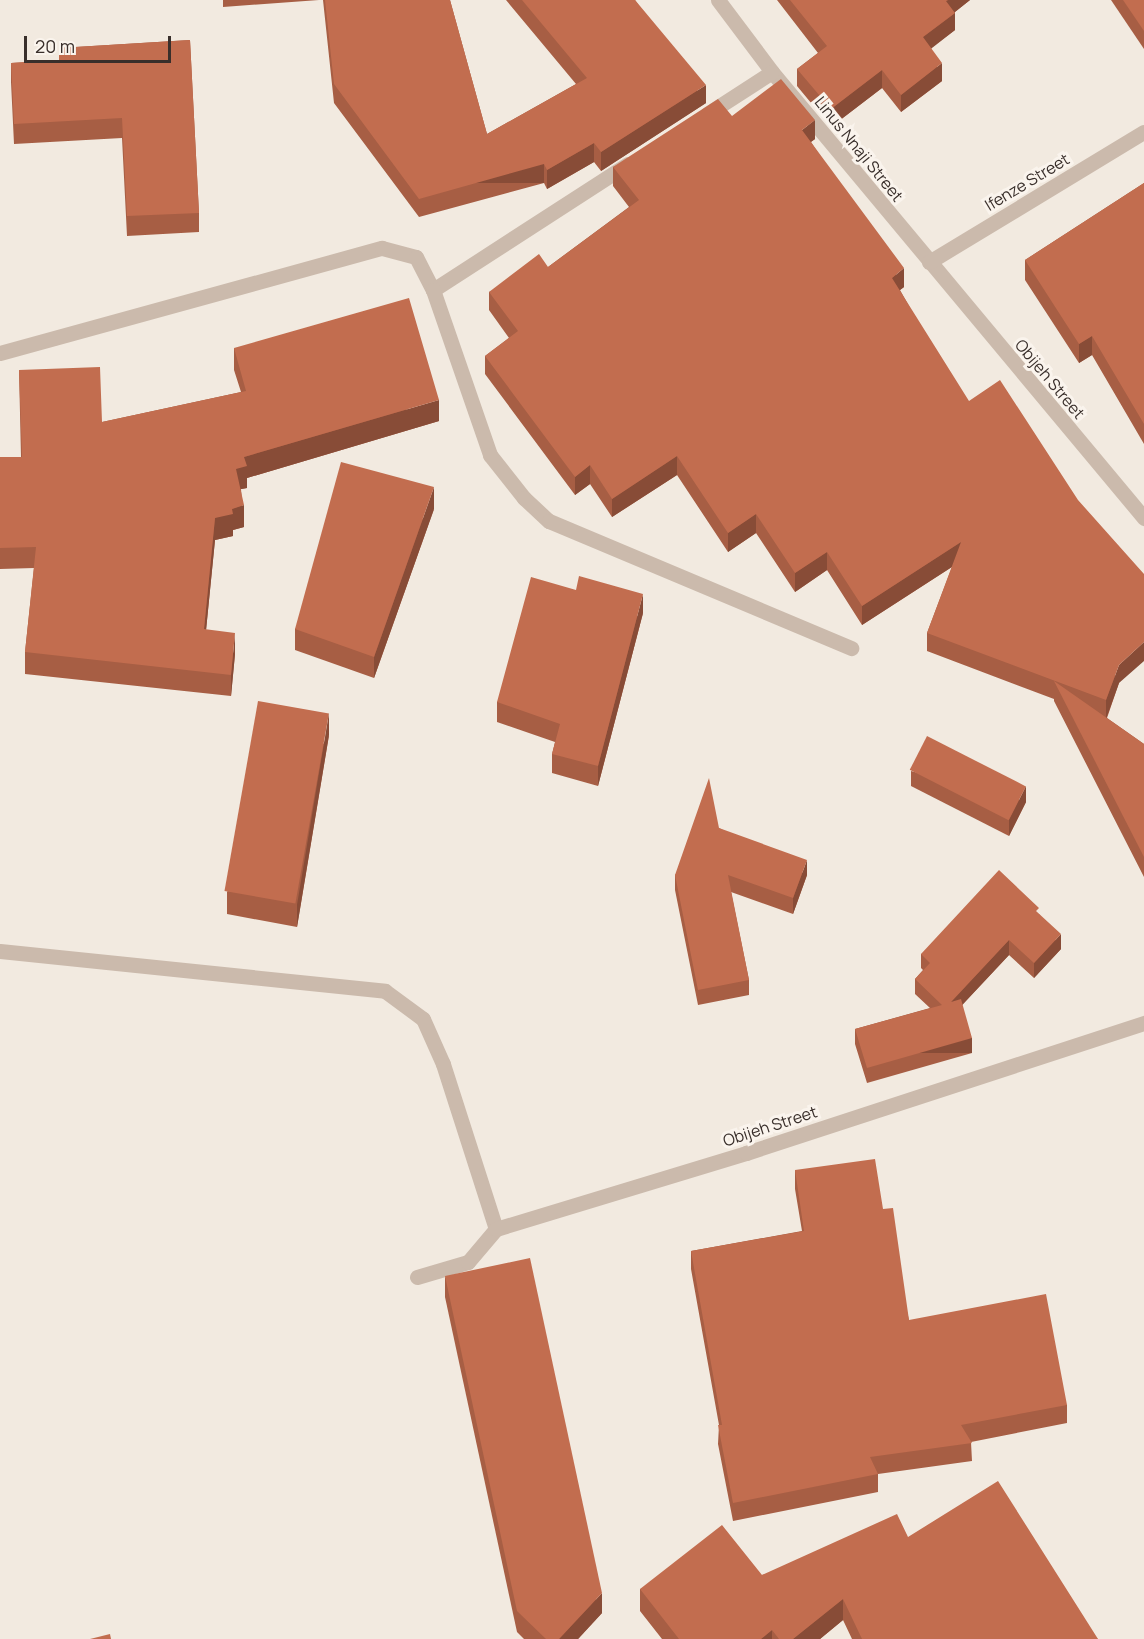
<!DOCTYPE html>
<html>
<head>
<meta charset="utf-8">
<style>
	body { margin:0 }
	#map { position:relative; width:1144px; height:1639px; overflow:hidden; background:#f2eae0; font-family:Manrope,sans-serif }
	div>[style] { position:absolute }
	.minor>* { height:15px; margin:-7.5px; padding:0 7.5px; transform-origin:7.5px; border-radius:7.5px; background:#cbbaac }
	.wall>* { inset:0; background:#a75e44 }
	.shaded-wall>* { inset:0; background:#884c37; transform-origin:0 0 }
	.building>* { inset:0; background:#c26d4f; transform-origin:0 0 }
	span { translate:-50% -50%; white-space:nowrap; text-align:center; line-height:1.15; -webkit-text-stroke:6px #faf4ed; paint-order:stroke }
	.street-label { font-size:16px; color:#392f2b }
	.scale { position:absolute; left:24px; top:36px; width:147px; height:27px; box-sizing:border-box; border:3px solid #392f2b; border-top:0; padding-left:8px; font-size:18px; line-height:21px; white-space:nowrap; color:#392f2b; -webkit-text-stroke:4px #faf4ed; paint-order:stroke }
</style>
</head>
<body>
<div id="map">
	<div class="minor">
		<i style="left:718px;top:0;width:90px;rotate:53.1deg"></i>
		<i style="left:772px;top:72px;width:581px;rotate:50.17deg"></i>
		<i style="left:707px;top:114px;width:77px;rotate:-32.9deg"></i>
		<i style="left:929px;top:262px;width:251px;rotate:-31.2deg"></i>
		<i style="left:433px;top:290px;width:232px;rotate:-32.9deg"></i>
		<i style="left:0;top:353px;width:396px;rotate:-15.4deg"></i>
		<i style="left:382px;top:248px;width:35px;rotate:15deg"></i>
		<i style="left:416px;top:257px;width:37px;rotate:63deg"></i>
		<i style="left:433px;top:290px;width:175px;rotate:70.9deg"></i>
		<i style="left:490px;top:455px;width:55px;rotate:51.7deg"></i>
		<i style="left:524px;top:498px;width:34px;rotate:43deg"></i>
		<i style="left:549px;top:521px;width:328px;rotate:22.8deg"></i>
		<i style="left:0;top:951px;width:387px;rotate:5.9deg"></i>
		<i style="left:385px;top:991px;width:47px;rotate:36.4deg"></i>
		<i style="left:423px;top:1019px;width:49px;rotate:66deg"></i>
		<i style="left:443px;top:1064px;width:173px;rotate:72.2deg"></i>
		<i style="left:417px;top:1277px;width:53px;rotate:-16.4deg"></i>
		<i style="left:468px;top:1262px;width:43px;rotate:-49.7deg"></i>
		<i style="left:496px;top:1229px;width:261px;rotate:-16.9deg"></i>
		<i style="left:746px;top:1153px;width:419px;rotate:-18.1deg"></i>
	</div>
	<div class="wall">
		<i style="clip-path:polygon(223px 0,319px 0,223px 7px)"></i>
		<i style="clip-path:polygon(323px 0,450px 0,487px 134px,576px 84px,506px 0,635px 0,706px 103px,601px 171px,594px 162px,547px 189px,544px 183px,419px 217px,334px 103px)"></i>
		<i style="clip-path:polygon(777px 0,970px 0,955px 12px,955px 30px,931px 48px,942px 81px,901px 112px,882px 88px,831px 127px,797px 86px,797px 69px,818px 53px)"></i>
		<i style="clip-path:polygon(1111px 0,1144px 0,1144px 49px)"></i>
		<i style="clip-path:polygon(190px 40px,199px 213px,199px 232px,127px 236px,122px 138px,14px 144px,11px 82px,11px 63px,59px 60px,59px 48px)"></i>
		<i style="clip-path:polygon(732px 116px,815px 139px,811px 142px,904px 287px,900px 290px,1119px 683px,1107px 718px,1144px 744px,1144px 877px,1054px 701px,1054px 699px,927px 651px,927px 633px,952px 567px,862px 625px,827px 570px,795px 592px,756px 533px,728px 552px,677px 475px,612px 517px,590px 484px,575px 495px,485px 374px,485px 356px,509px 338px,489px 310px,489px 292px,548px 267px,629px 207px,613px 186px,613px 167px)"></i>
		<i style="clip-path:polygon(1144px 183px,1144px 444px,1092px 355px,1079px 363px,1025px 280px,1025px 260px)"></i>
		<i style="clip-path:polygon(234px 348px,439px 421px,247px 478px,247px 488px,241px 489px,244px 527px,233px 530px,233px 536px,215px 540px,206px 630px,235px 654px,231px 696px,25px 674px,25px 652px,34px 568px,0 569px,0 457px,21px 457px,19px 370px,102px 422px,241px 392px,234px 370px)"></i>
		<i style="clip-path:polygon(434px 509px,374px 678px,295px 650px,295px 629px)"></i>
		<i style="clip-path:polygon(643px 613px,598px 786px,552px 773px,552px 754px,555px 742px,497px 722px,497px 702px)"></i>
		<i style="clip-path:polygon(329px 735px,297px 927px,227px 914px,227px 892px)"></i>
		<i style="clip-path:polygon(911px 771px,1026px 802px,1009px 836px,911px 786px)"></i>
		<i style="clip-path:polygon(719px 828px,807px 875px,793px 914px,731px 892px,749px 980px,749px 995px,698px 1005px,675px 890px,675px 875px)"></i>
		<i style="clip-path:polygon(1039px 914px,1061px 949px,1034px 978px,1009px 955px,962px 1005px,972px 1053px,867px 1083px,855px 1044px,855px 1029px,930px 1008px,915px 994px,915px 979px,923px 970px,921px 968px,921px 954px)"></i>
		<i style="clip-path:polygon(795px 1170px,883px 1209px,909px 1320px,1067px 1405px,1067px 1423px,971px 1442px,972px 1461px,878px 1474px,878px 1492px,733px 1521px,718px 1444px,719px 1425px,691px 1269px,691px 1251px,802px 1231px,795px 1189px)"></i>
		<i style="clip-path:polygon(445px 1276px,602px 1613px,578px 1639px,524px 1639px,517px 1632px,445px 1297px)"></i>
		<i style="clip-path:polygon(908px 1537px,1098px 1639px,852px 1639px,843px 1620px,820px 1639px,662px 1639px,640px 1611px,640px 1589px,762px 1575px)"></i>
	</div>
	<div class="shaded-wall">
		<i style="clip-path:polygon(948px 0,970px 0,946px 19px,946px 1px)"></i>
		<i style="clip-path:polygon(955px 13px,955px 30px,923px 55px,923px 37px)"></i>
		<i style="clip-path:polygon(942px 63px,942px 81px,901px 112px,901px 95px)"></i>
		<i style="clip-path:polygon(882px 70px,882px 88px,831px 127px,831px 109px)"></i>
		<i style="clip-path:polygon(706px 85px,706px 103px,601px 171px,601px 152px)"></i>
		<i style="clip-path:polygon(815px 120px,815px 139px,802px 148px,802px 130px)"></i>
		<i style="clip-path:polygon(594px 143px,594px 162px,547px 189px,547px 170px)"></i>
		<i style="left:544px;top:164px;width:19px;height:130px;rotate:90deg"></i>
		<i style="clip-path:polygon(904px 268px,904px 287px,892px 296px,892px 278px)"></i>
		<i style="clip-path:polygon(1092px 336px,1092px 355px,1079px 363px,1079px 344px)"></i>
		<i style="clip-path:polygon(439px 400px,439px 421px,247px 478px,247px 488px,236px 490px,236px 469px,244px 457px)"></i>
		<i style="clip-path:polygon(677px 456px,677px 475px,612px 517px,612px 499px)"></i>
		<i style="clip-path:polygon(590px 465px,590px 484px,575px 495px,575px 477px)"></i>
		<i style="clip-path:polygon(434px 487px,434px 509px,374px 678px,374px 657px)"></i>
		<i style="clip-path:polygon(244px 505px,244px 527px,233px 530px,233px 536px,215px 540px,204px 651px,204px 629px,215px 518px,232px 509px)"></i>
		<i style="clip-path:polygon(756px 514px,756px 533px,728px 552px,728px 533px)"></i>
		<i style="clip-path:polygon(961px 542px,961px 561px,862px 625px,862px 606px)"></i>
		<i style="clip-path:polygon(827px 552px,827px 570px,795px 592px,795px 573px)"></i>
		<i style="clip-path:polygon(643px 594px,643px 613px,598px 786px,598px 766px)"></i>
		<i style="clip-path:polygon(235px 633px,235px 654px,231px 696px,231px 675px)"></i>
		<i style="clip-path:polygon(1144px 642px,1144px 661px,1119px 683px,1106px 719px,1106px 700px,1119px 665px)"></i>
		<i style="clip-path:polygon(329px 713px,329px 735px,297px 927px,297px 905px)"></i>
		<i style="clip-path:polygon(1026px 786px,1026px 802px,1009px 836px,1009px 820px)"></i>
		<i style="clip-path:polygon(807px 860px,807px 875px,793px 914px,793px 898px)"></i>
		<i style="clip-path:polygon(1061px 934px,1061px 949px,1034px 978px,1034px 963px)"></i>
		<i style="clip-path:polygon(1009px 940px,1009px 955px,951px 1017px,951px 1002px)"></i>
		<i style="left:972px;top:1038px;width:15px;height:109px;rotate:90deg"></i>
		<i style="clip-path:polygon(602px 1593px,602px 1613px,578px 1639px,559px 1639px)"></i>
		<i style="clip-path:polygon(843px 1599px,843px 1620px,820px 1639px,793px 1639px)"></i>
		<i style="clip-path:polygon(772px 1630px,772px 1639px,761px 1639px)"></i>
	</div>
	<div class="building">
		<i style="clip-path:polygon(325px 0,450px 0,487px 134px,587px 78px,522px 0,635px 0,706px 85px,601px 152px,594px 143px,547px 170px,544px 164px,419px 199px,334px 84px)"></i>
		<i style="clip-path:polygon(790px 0,948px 0,946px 1px,955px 13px,923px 37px,942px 63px,901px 95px,882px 70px,831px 109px,797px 69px,827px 46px)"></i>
		<i style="clip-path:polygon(1123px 0,1144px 0,1144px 31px)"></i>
		<i style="clip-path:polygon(190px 40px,199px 213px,127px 216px,122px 118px,14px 124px,11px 63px,59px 60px,59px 48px)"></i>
		<i style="clip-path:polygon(781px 79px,815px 120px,802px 130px,904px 268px,892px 278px,969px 401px,1000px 380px,1078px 500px,1144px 574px,1144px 642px,1119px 665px,1106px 700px,927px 633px,961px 542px,862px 606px,827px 552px,795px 573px,756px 514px,728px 533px,677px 456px,612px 499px,590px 465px,575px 477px,485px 356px,518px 331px,489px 292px,539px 254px,548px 267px,639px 200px,613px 167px,718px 99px,732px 116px)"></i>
		<i style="clip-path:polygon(1144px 183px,1144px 424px,1092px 336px,1079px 344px,1025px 260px)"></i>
		<i style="clip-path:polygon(409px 298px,439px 400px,244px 457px,247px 466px,236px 469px,244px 505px,232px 509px,233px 514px,215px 518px,204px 629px,235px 633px,231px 675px,25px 652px,36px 547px,0 548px,0 457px,22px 457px,19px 370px,100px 367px,102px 422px,246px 391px,234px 348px)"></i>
		<i style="clip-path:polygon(341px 462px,434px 487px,374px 657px,295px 629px)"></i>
		<i style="clip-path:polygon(579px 576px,643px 594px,598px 766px,552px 754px,560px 724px,497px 702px,531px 577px,576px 590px)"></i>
		<i style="clip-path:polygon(1054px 681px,1144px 744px,1144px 857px)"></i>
		<i style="left:258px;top:701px;width:72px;height:193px;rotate:10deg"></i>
		<i style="left:927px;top:736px;width:111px;height:38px;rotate:27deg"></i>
		<i style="clip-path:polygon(709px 778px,719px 828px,807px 860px,793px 898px,728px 875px,749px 980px,698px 990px,675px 875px)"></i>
		<i style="clip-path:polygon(999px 870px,1039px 908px,1036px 911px,1061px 934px,1034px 963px,1009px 940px,951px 1002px,961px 999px,972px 1038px,867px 1068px,855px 1029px,942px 1005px,915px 979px,930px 963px,921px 954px)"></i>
		<i style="clip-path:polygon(875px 1159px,883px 1209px,893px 1208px,909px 1320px,1046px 1294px,1067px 1405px,961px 1425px,972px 1443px,870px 1457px,878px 1474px,733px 1503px,718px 1425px,722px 1425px,691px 1251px,804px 1231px,795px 1170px)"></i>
		<i style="clip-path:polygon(530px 1258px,602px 1593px,559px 1639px,546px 1639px,517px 1611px,445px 1276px)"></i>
		<i style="clip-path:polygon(998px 1481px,1098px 1639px,862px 1639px,843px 1599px,793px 1639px,779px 1639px,772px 1630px,761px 1639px,679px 1639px,640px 1589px,722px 1525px,762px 1575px,897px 1514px,908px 1537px)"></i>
		<i style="clip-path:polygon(110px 1634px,111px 1639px,90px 1639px)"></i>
	</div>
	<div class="street-label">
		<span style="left:859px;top:149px;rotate:51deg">Linus Nnaji Street</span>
		<span style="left:1027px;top:182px;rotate:-31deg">Ifenze Street</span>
		<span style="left:1050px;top:379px;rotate:50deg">Obijeh Street</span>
		<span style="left:770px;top:1126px;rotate:-18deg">Obijeh Street</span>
	</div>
	<div class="scale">20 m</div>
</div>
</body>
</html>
